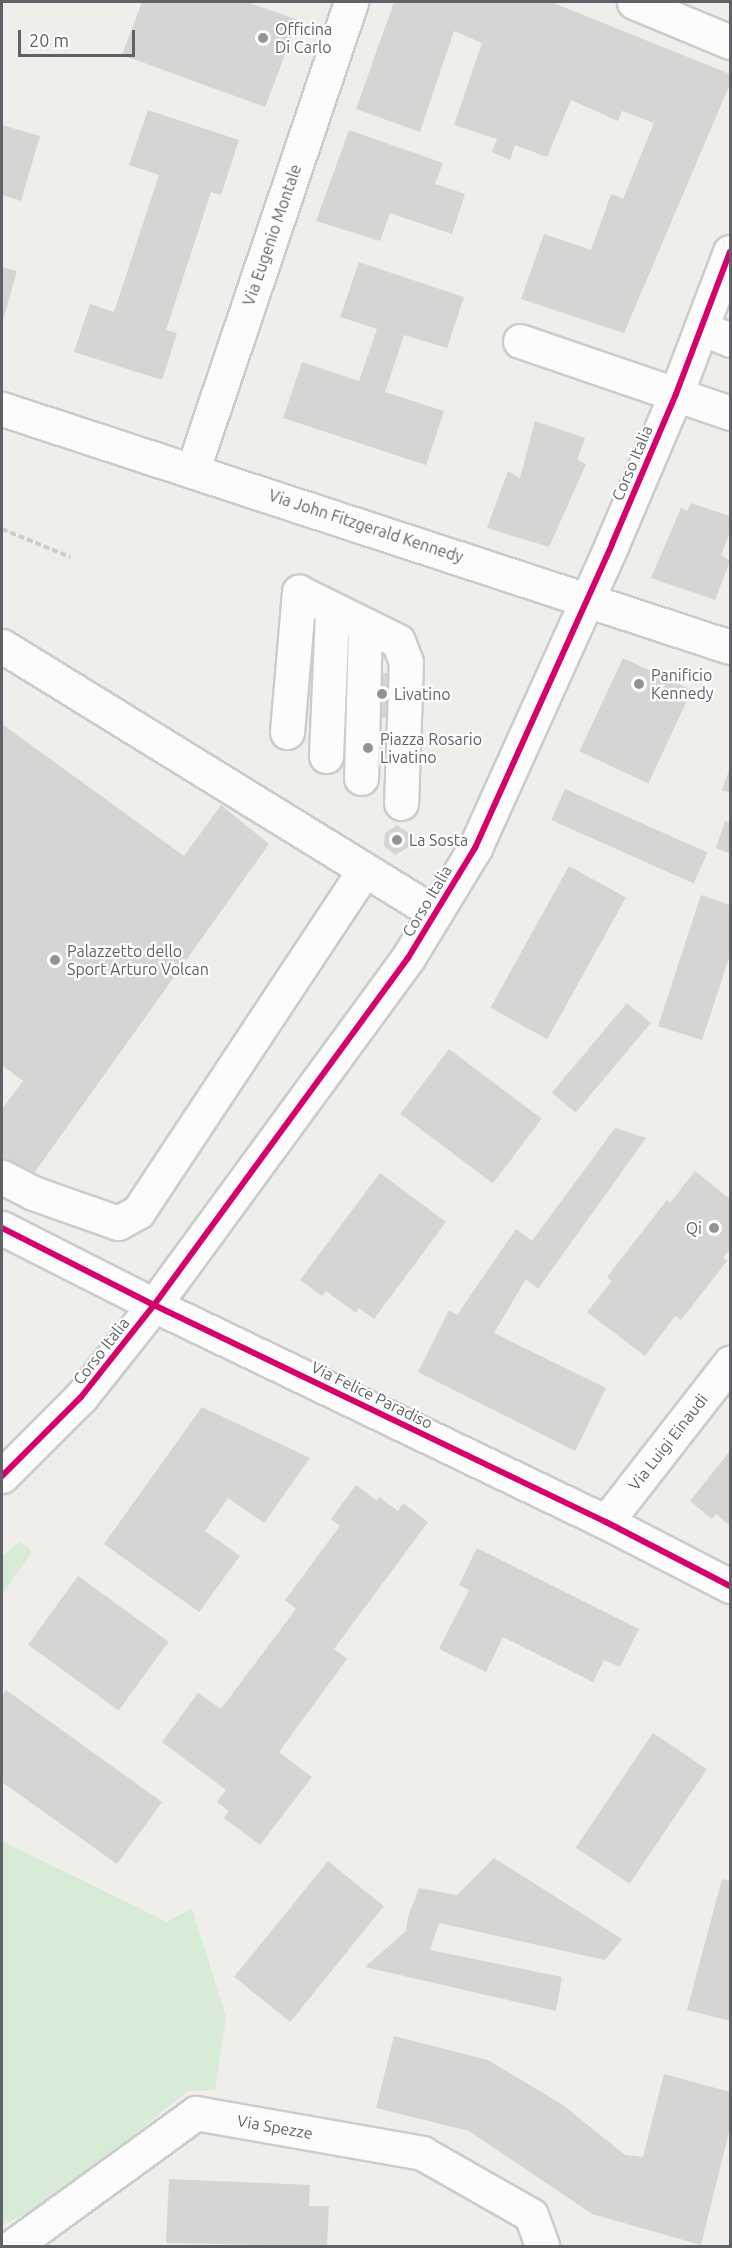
<!DOCTYPE html>
<html>
<head>
<meta charset="utf-8">
<style>
	body { margin:0 }
	#map { position:relative; width:732px; height:2248px; overflow:hidden; background:#efeeea; font-family:Ubuntu,sans-serif }
	div>[style] { position:absolute }
	.green>* { inset:0; background:#d8ebd6 }
	.building>* { inset:0; background:#d6d5d3; transform-origin:0 0 }
	.path>* { height:4px; margin-top:-2px; transform-origin:0; background:repeating-linear-gradient(90deg,#cacfcc 0 6px,transparent 0 9px) }
	.roads { filter:drop-shadow(2px 0 #cbcccc) drop-shadow(-2px 0 #cbcccc) drop-shadow(0 2px #cbcccc) drop-shadow(0 -2px #cbcccc) }
	.minor>* { height:33px; margin:-16.5px; padding:0 16.5px; transform-origin:16.5px; border-radius:16.5px; background:#fdfcfc }
	.cycleway>* { height:6px; margin:-3px; padding:0 3px; transform-origin:3px; border-radius:3px; background:#d6006c }
	.dots>* { width:16px; height:16px; translate:-50% -50%; box-sizing:border-box; border:3px solid #fff; border-radius:50% }
	span { translate:-50% -50%; white-space:nowrap; text-align:center; line-height:1.15; -webkit-text-stroke:4.5px #fff; paint-order:stroke }
	.poi-label { font-size:16px; color:#5f6368 }
	.left { translate:0 -50%; text-align:left }
	.right { translate:-100% -50%; text-align:right }
	.street-label { font-size:16px; color:#5f6368 }
	.frame { position:absolute; inset:0; border:3px solid #5f6368; pointer-events:none }
	.scale { position:absolute; left:18px; top:30px; width:117px; height:27px; box-sizing:border-box; border:3px solid #5f6368; border-top:0; padding-left:8px; font-size:18px; line-height:21px; white-space:nowrap; color:#5f6368; -webkit-text-stroke:4px #fff; paint-order:stroke }
</style>
</head>
<body>
<div id="map">
	<div class="green">
		<i style="clip-path:polygon(19px 1542px,30px 1549px,31px 1554px,2px 1595px,2px 1557px)"></i>
		<i style="clip-path:polygon(2px 1841px,167px 1922px,192px 1908px,226px 2017px,215px 2090px,188px 2091px,49px 2203px,2px 2225px)"></i>
	</div>
	<div class="building">
		<i style="clip-path:polygon(142px 2px,247px 2px,298px 20px,265px 107px,122px 55px)"></i>
		<i style="clip-path:polygon(394px 2px,551px 2px,730px 74px,730px 84px,624px 333px,521px 299px,544px 234px,591px 250px,611px 194px,623px 199px,654px 123px,622px 111px,618px 121px,571px 100px,547px 157px,515px 145px,510px 160px,492px 152px,497px 139px,454px 125px,482px 43px,454px 31px,420px 132px,356px 109px)"></i>
		<i style="clip-path:polygon(148px 110px,239px 140px,221px 195px,211px 192px,166px 330px,177px 333px,162px 380px,74px 352px,90px 304px,114px 312px,159px 175px,129px 165px)"></i>
		<i style="clip-path:polygon(2px 125px,40px 136px,21px 201px,2px 195px)"></i>
		<i style="clip-path:polygon(349px 130px,443px 163px,435px 184px,465px 194px,452px 234px,390px 213px,380px 241px,316px 221px)"></i>
		<i style="clip-path:polygon(359px 262px,464px 297px,447px 348px,404px 335px,385px 392px,444px 411px,426px 465px,283px 418px,302px 362px,359px 381px,377px 329px,340px 317px)"></i>
		<i style="clip-path:polygon(2px 267px,17px 271px,2px 324px)"></i>
		<i style="clip-path:polygon(535px 421px,585px 438px,577px 460px,586px 464px,549px 547px,487px 528px,508px 471px,520px 478px)"></i>
		<i style="clip-path:polygon(691px 503px,730px 516px,730px 532px,721px 555px,730px 561px,715px 600px,651px 578px,681px 508px,687px 511px)"></i>
		<i style="left:623px;top:658px;width:76px;height:103px;rotate:25deg"></i>
		<i style="left:380px;top:673px;width:9px;height:45px"></i>
		<i style="clip-path:polygon(2px 724px,184px 856px,221px 805px,269px 844px,32px 1176px,2px 1162px,2px 1109px,23px 1081px,2px 1065px)"></i>
		<i style="clip-path:polygon(730px 768px,730px 793px,722px 790px)"></i>
		<i style="left:565px;top:789px;width:156px;height:34px;rotate:24deg"></i>
		<i style="clip-path:polygon(725px 821px,730px 823px,730px 854px,716px 848px)"></i>
		<i style="clip-path:polygon(397px 825px,410px 834px,409px 847px,395px 855px,384px 846px,385px 833px)"></i>
		<i style="left:569px;top:866px;width:65px;height:162px;rotate:29deg"></i>
		<i style="clip-path:polygon(701px 895px,730px 905px,730px 955px,702px 1040px,658px 1026px)"></i>
		<i style="left:627px;top:1003px;width:31px;height:117px;rotate:40deg"></i>
		<i style="left:449px;top:1049px;width:116px;height:81px;rotate:37deg"></i>
		<i style="clip-path:polygon(615px 1128px,646px 1138px,538px 1289px,526px 1279px,494px 1333px,606px 1388px,575px 1451px,418px 1372px,449px 1310px,457px 1315px,516px 1229px,532px 1241px)"></i>
		<i style="clip-path:polygon(695px 1171px,730px 1199px,730px 1249px,723px 1258px,727px 1261px,681px 1320px,675px 1316px,645px 1356px,587px 1312px,612px 1281px,607px 1277px,667px 1200px,670px 1203px)"></i>
		<i style="clip-path:polygon(380px 1173px,446px 1222px,374px 1319px,359px 1308px,356px 1313px,326px 1291px,322px 1296px,300px 1280px)"></i>
		<i style="clip-path:polygon(202px 1407px,310px 1458px,264px 1523px,228px 1498px,205px 1531px,240px 1556px,199px 1612px,104px 1544px)"></i>
		<i style="clip-path:polygon(730px 1451px,730px 1526px,716px 1514px,712px 1519px,690px 1501px)"></i>
		<i style="clip-path:polygon(356px 1485px,377px 1501px,379px 1497px,398px 1511px,403px 1503px,428px 1522px,334px 1649px,347px 1659px,279px 1752px,312px 1777px,260px 1845px,224px 1818px,229px 1811px,217px 1802px,226px 1790px,162px 1742px,198px 1693px,221px 1709px,296px 1609px,285px 1600px,340px 1526px,331px 1519px)"></i>
		<i style="clip-path:polygon(477px 1548px,639px 1629px,620px 1667px,604px 1660px,593px 1682px,503px 1637px,486px 1672px,439px 1649px,469px 1590px,459px 1585px)"></i>
		<i style="left:78px;top:1576px;width:112px;height:85px;rotate:36deg"></i>
		<i style="clip-path:polygon(6px 1690px,162px 1802px,117px 1864px,2px 1782px,2px 1697px)"></i>
		<i style="left:653px;top:1733px;width:65px;height:138px;rotate:34deg"></i>
		<i style="clip-path:polygon(494px 1858px,622px 1939px,605px 1960px,439px 1923px,430px 1950px,562px 1977px,556px 2011px,365px 1967px,406px 1931px,408px 1917px,419px 1888px,457px 1895px)"></i>
		<i style="left:328px;top:1861px;width:72px;height:149px;rotate:39deg"></i>
		<i style="clip-path:polygon(722px 1879px,730px 1881px,730px 2021px,687px 2010px)"></i>
		<i style="clip-path:polygon(394px 2036px,488px 2060px,563px 2105px,625px 2155px,643px 2157px,664px 2074px,730px 2092px,730px 2128px,701px 2245px,592px 2214px,469px 2131px,376px 2108px)"></i>
		<i style="clip-path:polygon(169px 2179px,310px 2185px,309px 2206px,329px 2206px,327px 2246px,166px 2243px)"></i>
	</div>
	<div class="path">
		<i style="left:2px;top:529px;width:74px;rotate:22.4deg"></i>
	</div>
	<div class="roads">
		<div class="minor">
			<i style="left:634px;top:2px;width:104px;rotate:22.6deg"></i>
			<i style="left:701px;top:328px;width:31px;rotate:22deg"></i>
			<i style="left:520px;top:341px;width:222px;rotate:18.9deg"></i>
			<i style="left:2px;top:409px;width:766px;rotate:18.1deg"></i>
			<i style="left:193px;top:469px;width:493px;rotate:-71.3deg"></i>
			<i style="left:2px;top:646px;width:509px;rotate:31.66deg"></i>
			<i style="left:287px;top:732px;width:141px;rotate:-85.1deg"></i>
			<i style="left:299px;top:592px;width:110px;rotate:26.3deg"></i>
			<i style="left:398px;top:641px;width:22px;rotate:69deg"></i>
			<i style="left:406px;top:662px;width:141px;rotate:92deg"></i>
			<i style="left:326px;top:756px;width:146px;rotate:-87.6deg"></i>
			<i style="left:361px;top:778px;width:151px;rotate:-88.5deg"></i>
			<i style="left:2px;top:1177px;width:35px;rotate:27deg"></i>
			<i style="left:33px;top:1193px;width:90px;rotate:19.4deg"></i>
			<i style="left:118px;top:1223px;width:23px;rotate:-29deg"></i>
			<i style="left:138px;top:1212px;width:410px;rotate:-56.5deg"></i>
			<i style="left:2px;top:1228px;width:170px;rotate:26.9deg"></i>
			<i style="left:154px;top:1305px;width:501px;rotate:25.65deg"></i>
			<i style="left:606px;top:1522px;width:140px;rotate:27.3deg"></i>
			<i style="left:2px;top:1476px;width:112px;rotate:-45deg"></i>
			<i style="left:81px;top:1397px;width:117px;rotate:-51.6deg"></i>
			<i style="left:154px;top:1305px;width:430px;rotate:-53.8deg"></i>
			<i style="left:408px;top:958px;width:129px;rotate:-58.7deg"></i>
			<i style="left:475px;top:848px;width:333px;rotate:-65.7deg"></i>
			<i style="left:612px;top:544px;width:163px;rotate:-66.9deg"></i>
			<i style="left:676px;top:394px;width:152px;rotate:-69.2deg"></i>
			<i style="left:606px;top:1522px;width:202px;rotate:-52.1deg"></i>
			<i style="left:13px;top:2246px;width:226px;rotate:-36deg"></i>
			<i style="left:196px;top:2113px;width:230px;rotate:10deg"></i>
			<i style="left:422px;top:2153px;width:125px;rotate:29.6deg"></i>
			<i style="left:531px;top:2215px;width:33px;rotate:70deg"></i>
		</div>
	</div>
	<div class="cycleway">
		<i style="left:2px;top:1228px;width:170px;rotate:26.9deg"></i>
		<i style="left:154px;top:1305px;width:501px;rotate:25.65deg"></i>
		<i style="left:606px;top:1522px;width:140px;rotate:27.3deg"></i>
		<i style="left:2px;top:1476px;width:112px;rotate:-45deg"></i>
		<i style="left:81px;top:1397px;width:117px;rotate:-51.6deg"></i>
		<i style="left:154px;top:1305px;width:430px;rotate:-53.8deg"></i>
		<i style="left:408px;top:958px;width:129px;rotate:-58.7deg"></i>
		<i style="left:475px;top:848px;width:333px;rotate:-65.7deg"></i>
		<i style="left:612px;top:544px;width:163px;rotate:-66.9deg"></i>
		<i style="left:676px;top:394px;width:152px;rotate:-69.2deg"></i>
	</div>
	<div class="dots">
		<i style="left:263px;top:38px;background:#919496"></i>
		<i style="left:639px;top:684px;background:#919496"></i>
		<i style="left:382px;top:694px;background:#919496"></i>
		<i style="left:368px;top:748px;background:#919496"></i>
		<i style="left:397px;top:840px;background:#919496"></i>
		<i style="left:55px;top:960px;background:#919496"></i>
		<i style="left:714px;top:1228px;background:#919496"></i>
	</div>
	<div class="poi-label">
		<span class="left" style="left:275px;top:38px">Officina<br>Di Carlo</span>
		<span class="left" style="left:651px;top:684px">Panificio<br>Kennedy</span>
		<span class="left" style="left:394px;top:694px">Livatino</span>
		<span class="left" style="left:380px;top:748px">Piazza Rosario<br>Livatino</span>
		<span class="left" style="left:409px;top:840px">La Sosta</span>
		<span class="left" style="left:67px;top:960px">Palazzetto dello<br>Sport Arturo Volcan</span>
		<span class="right" style="left:702px;top:1228px">Qi</span>
	</div>
	<div class="street-label">
		<span style="left:272px;top:235px;rotate:-71deg">Via Eugenio Montale</span>
		<span style="left:632px;top:463px;rotate:-67deg">Corso Italia</span>
		<span style="left:366px;top:526px;rotate:18deg">Via John Fitzgerald Kennedy</span>
		<span style="left:427px;top:901px;rotate:-59deg">Corso Italia</span>
		<span style="left:101px;top:1351px;rotate:-52deg">Corso Italia</span>
		<span style="left:372px;top:1395px;rotate:26deg">Via Felice Paradiso</span>
		<span style="left:668px;top:1442px;rotate:-52deg">Via Luigi Einaudi</span>
		<span style="left:275px;top:2127px;rotate:10deg">Via Spezze</span>
	</div>
	<div class="frame"></div>
	<div class="scale">20 m</div>
</div>
</body>
</html>
